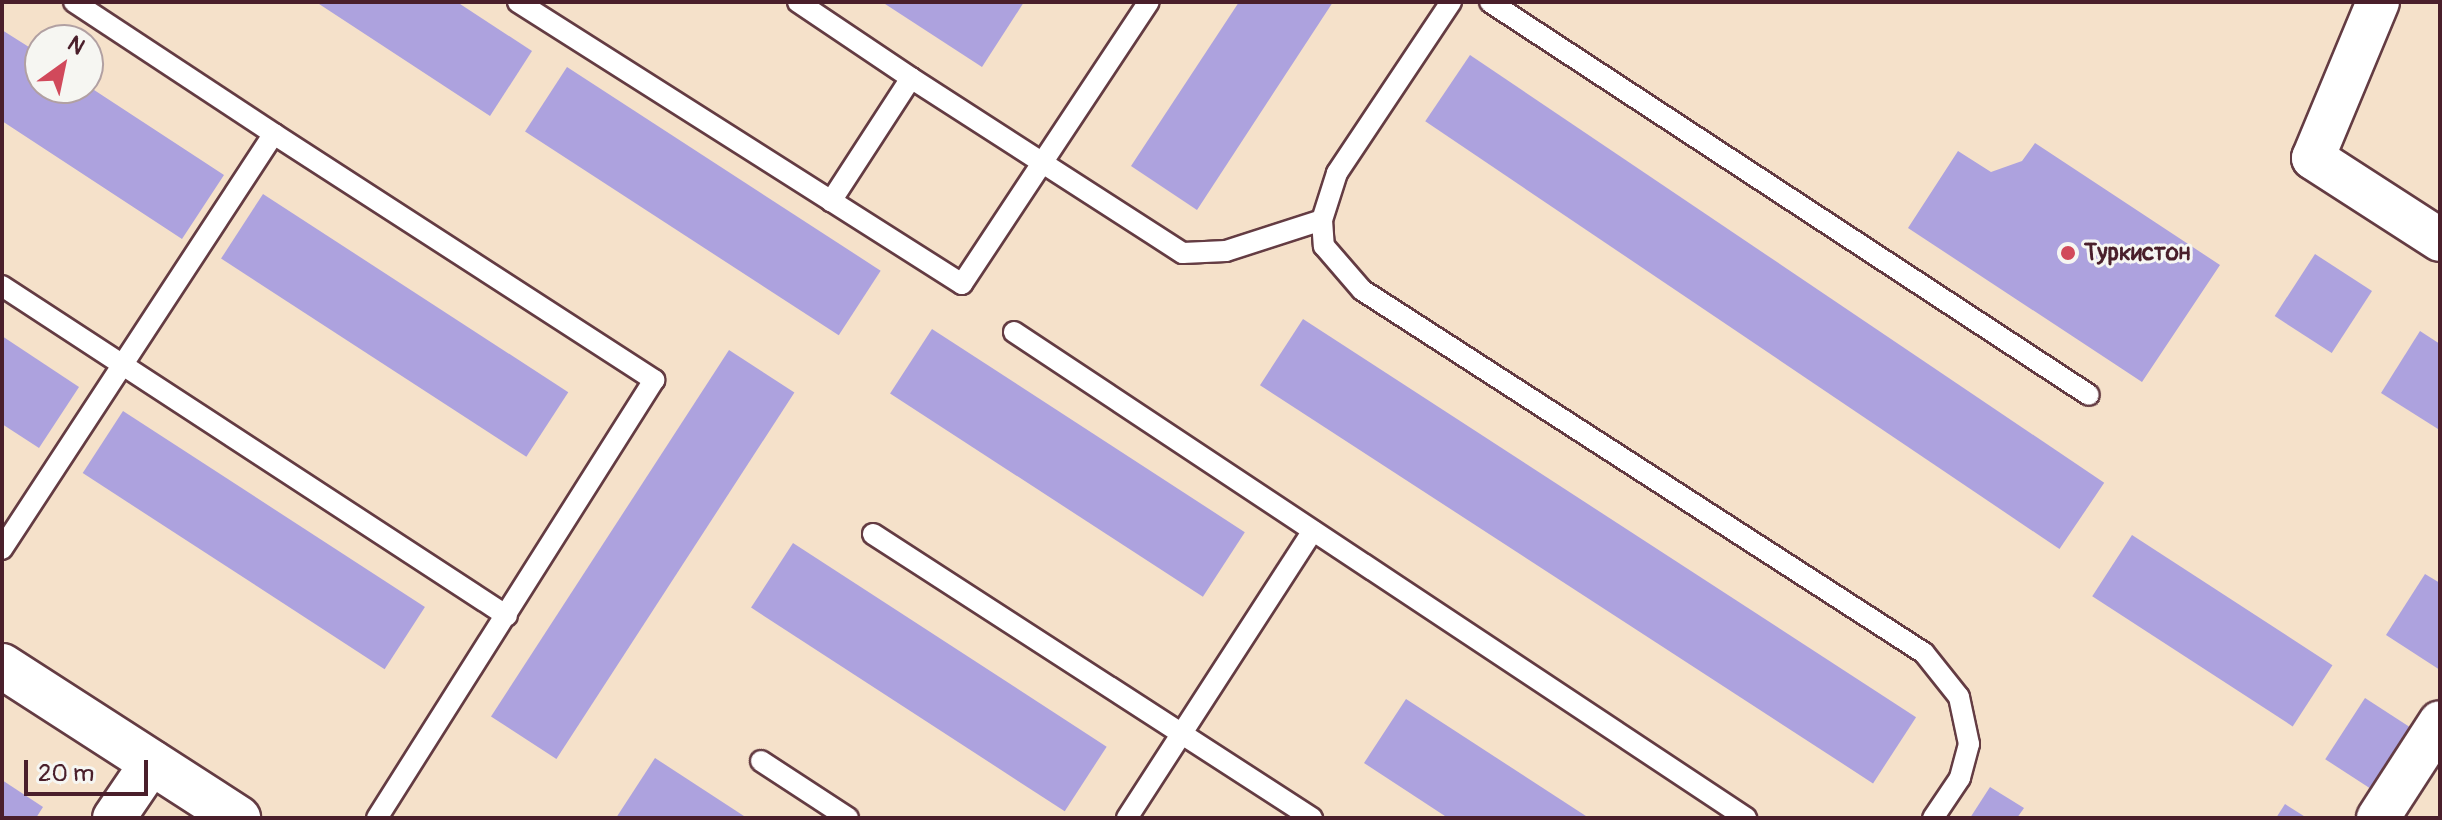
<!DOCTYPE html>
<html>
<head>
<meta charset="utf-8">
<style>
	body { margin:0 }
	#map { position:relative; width:2442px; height:820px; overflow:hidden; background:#f5e1ca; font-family:Pangolin,sans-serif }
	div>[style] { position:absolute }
	.building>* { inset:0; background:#ada2de; transform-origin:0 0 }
	.roads { filter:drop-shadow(2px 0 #643c43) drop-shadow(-2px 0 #643c43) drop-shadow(0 2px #643c43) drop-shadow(0 -2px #643c43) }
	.service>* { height:20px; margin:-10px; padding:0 10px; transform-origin:10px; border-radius:10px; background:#fff }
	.minor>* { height:42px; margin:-21px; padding:0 21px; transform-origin:21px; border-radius:21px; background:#fff }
	.tertiary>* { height:44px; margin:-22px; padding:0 22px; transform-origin:22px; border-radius:22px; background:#fff }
	.dots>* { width:22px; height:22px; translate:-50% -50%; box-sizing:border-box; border:4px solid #f6f6f2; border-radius:50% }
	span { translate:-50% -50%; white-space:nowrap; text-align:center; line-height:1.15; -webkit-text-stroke:6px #f6f6f2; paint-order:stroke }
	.poi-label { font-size:24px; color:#4a1f2b; font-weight:700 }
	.left { translate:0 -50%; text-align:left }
	.frame { position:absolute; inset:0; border:4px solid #4a1f2b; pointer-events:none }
	.north { position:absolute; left:24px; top:24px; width:80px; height:80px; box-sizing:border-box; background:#f6f6f2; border:2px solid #b1a0a2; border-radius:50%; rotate:33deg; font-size:22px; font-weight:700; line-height:32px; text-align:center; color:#4a1f2b }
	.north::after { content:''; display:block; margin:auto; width:28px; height:36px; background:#d1495b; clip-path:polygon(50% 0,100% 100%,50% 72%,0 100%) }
	.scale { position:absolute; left:24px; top:760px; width:124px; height:36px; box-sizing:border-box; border:4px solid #4a1f2b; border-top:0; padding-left:10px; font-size:24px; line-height:28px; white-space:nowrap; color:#4a1f2b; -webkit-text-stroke:6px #f6f6f2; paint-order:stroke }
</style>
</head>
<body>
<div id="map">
	<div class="building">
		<i style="clip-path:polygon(316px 2px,457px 2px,532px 51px,490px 116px)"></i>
		<i style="clip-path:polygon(882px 2px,1024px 2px,982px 67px)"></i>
		<i style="clip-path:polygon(1239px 2px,1333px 2px,1197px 210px,1131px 166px)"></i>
		<i style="clip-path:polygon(2px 30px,40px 54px,40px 88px,88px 86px,224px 175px,182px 239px,2px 121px)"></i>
		<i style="left:1470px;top:55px;width:765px;height:80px;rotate:34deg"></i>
		<i style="left:567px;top:67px;width:374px;height:77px;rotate:33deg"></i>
		<i style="clip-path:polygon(2035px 143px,2220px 265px,2142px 382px,1908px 228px,1958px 151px,1991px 172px,2022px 161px)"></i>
		<i style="left:263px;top:194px;width:364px;height:77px;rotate:33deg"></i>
		<i style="left:2315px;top:254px;width:68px;height:74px;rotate:33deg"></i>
		<i style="left:1303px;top:319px;width:731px;height:79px;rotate:33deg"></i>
		<i style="left:932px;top:329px;width:373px;height:77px;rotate:33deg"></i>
		<i style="clip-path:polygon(2420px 331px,2440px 344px,2438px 429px,2381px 393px)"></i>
		<i style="clip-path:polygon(2px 336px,79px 387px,39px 448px,2px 424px)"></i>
		<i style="left:729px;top:350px;width:78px;height:437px;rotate:33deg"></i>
		<i style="left:123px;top:411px;width:360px;height:74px;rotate:33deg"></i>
		<i style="left:2132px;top:535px;width:239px;height:73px;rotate:33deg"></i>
		<i style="left:793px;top:543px;width:374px;height:77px;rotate:33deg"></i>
		<i style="clip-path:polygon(2425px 574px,2440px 583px,2440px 670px,2386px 635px)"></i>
		<i style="left:2365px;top:698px;width:68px;height:73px;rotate:33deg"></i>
		<i style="clip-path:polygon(1406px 699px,1589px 818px,1448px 818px,1364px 763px)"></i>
		<i style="clip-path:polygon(655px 758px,747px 818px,616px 818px)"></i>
		<i style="clip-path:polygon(2px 780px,43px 807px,36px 818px,2px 818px)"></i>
		<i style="clip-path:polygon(1990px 787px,2024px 808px,2017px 818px,1970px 818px)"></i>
		<i style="clip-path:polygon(2285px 804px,2307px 818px,2276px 818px)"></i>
	</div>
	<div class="roads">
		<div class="service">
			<i style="left:74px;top:2px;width:240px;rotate:33.4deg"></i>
			<i style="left:518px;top:2px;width:526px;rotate:32.42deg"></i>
			<i style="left:962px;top:284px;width:338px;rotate:-56.5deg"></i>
			<i style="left:798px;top:2px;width:136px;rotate:33.9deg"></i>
			<i style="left:911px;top:78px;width:147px;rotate:123deg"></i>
			<i style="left:1451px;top:2px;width:206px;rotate:123.7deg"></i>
			<i style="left:1337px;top:173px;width:49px;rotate:107.7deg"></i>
			<i style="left:1322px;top:220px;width:26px;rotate:86deg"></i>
			<i style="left:1324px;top:246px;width:58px;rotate:49.2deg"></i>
			<i style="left:1362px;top:290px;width:669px;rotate:32.86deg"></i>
			<i style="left:1924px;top:653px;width:56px;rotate:51.5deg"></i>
			<i style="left:1959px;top:697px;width:48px;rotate:78deg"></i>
			<i style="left:1969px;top:744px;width:35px;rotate:105deg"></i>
			<i style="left:1960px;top:778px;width:48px;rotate:124deg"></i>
			<i style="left:1490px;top:2px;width:716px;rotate:33.27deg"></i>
			<i style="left:911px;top:78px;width:323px;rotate:32.8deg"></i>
			<i style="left:1183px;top:253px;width:43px;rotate:-2.7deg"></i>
			<i style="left:1226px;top:251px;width:101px;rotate:-17.9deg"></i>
			<i style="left:2px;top:286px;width:603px;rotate:33.16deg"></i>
			<i style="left:1014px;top:332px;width:879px;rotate:33.58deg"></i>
			<i style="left:873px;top:534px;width:523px;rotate:32.9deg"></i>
			<i style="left:2px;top:549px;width:496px;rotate:-56.8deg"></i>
			<i style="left:274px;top:134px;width:453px;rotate:32.9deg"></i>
			<i style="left:654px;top:380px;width:518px;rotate:122.31deg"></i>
			<i style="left:761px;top:761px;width:104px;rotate:33.2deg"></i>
			<i style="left:1127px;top:818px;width:342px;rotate:-57.1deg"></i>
		</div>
		<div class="minor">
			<i style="left:2378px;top:2px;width:169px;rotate:112.6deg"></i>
			<i style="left:2313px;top:158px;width:151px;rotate:32.8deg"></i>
			<i style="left:114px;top:818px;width:68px;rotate:-55.8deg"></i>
			<i style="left:2378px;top:818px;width:114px;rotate:-57.1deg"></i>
		</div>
		<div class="tertiary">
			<i style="left:2px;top:666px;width:281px;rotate:32.8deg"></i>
		</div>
	</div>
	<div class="dots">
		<i style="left:2068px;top:253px;background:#d1495b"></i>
	</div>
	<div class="poi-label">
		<span class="left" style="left:2084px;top:253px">Туркистон</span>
	</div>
	<div class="frame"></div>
	<div class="north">N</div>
	<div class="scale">20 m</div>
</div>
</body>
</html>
